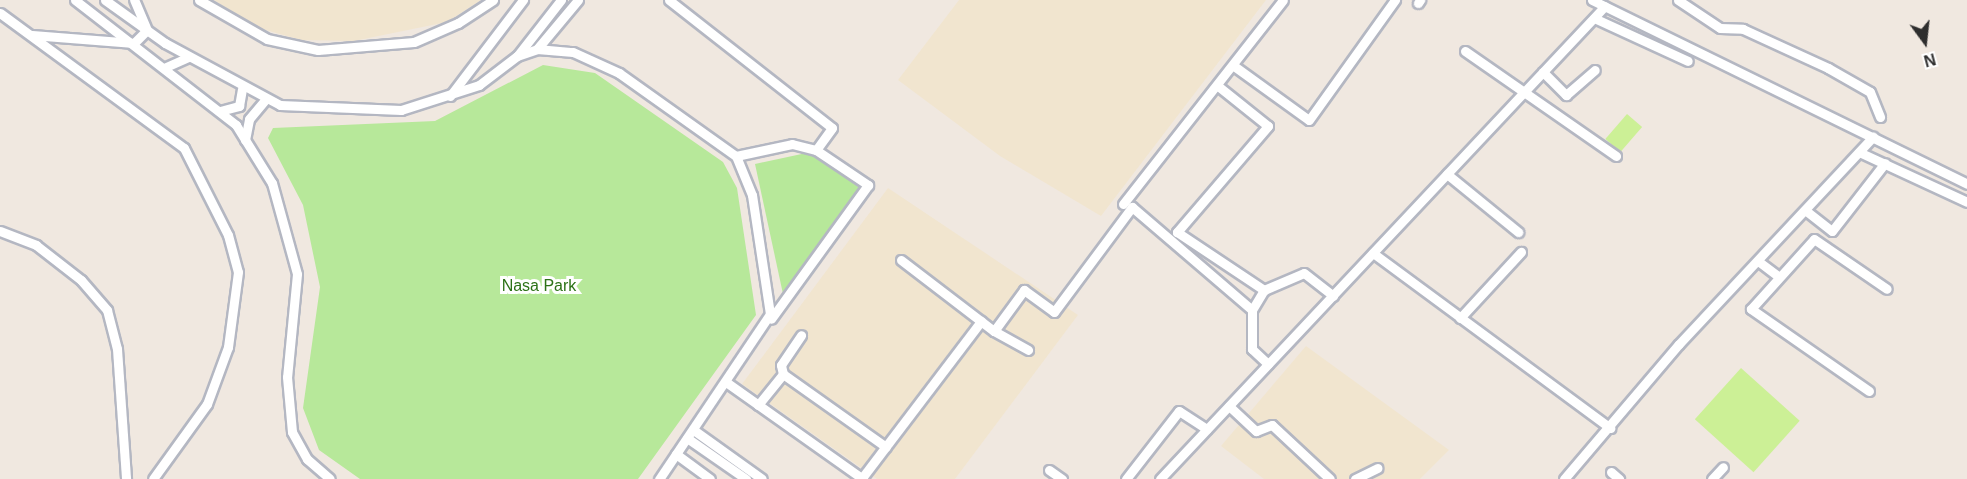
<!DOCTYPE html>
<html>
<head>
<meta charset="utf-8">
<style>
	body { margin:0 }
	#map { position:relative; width:1967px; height:479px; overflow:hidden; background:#f0e8e0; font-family:Helvetica,sans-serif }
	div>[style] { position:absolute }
	.education>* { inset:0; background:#f1e5cf }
	.green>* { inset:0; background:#b7e89a }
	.pitch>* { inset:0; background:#ccf096; transform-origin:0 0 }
	.roads { filter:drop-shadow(2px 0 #b4b7c2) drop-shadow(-2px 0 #b4b7c2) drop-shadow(0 2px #b4b7c2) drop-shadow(0 -2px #b4b7c2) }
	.minor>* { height:9px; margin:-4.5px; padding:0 4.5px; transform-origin:4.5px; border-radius:4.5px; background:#fff }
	span { translate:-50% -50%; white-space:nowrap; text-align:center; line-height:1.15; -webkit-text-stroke:6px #fff; paint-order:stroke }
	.park-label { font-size:16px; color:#2c7217 }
	.north { position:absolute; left:1895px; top:12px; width:60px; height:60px; -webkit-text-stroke:4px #fff; paint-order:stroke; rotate:165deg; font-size:16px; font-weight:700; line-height:24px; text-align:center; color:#2e2e2e }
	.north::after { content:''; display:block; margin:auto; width:21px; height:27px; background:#2e2e2e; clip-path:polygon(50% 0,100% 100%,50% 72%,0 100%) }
</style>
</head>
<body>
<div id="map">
	<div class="education">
		<i style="clip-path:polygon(214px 0,481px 0,447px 22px,354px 41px,301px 40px,255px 27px)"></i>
		<i style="clip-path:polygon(959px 0,1266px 0,1101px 216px,1000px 156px,898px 80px)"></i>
		<i style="clip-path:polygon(888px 188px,1078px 315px,955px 479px,877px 479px,742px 384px)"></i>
		<i style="clip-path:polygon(1306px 346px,1449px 450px,1420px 479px,1264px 479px,1221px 446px)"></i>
	</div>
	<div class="green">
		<i style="clip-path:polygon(543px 65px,595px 73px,723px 162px,737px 188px,756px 315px,638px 479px,360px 479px,319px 450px,303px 408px,320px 287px,303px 205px,268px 138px,273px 128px,435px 121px)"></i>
		<i style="clip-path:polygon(811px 152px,860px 188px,783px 294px,755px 164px)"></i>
	</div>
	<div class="pitch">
		<i style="left:1627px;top:114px;width:20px;height:33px;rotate:41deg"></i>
		<i style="left:1741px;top:368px;width:79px;height:69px;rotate:42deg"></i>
	</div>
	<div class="roads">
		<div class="minor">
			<i style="left:75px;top:0;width:204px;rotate:37.8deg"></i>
			<i style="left:236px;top:125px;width:68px;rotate:58.2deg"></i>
			<i style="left:272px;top:183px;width:94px;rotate:74.6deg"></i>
			<i style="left:297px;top:274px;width:103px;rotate:95.5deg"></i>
			<i style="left:287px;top:377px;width:55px;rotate:84.8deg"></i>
			<i style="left:292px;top:432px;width:31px;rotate:61deg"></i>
			<i style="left:307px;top:459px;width:30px;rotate:41deg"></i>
			<i style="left:105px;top:0;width:74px;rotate:35.6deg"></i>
			<i style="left:165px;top:43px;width:131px;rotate:28.3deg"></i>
			<i style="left:280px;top:105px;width:121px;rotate:2.4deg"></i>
			<i style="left:401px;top:110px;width:82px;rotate:-17.8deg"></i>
			<i style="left:479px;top:85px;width:48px;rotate:-37.3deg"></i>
			<i style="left:517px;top:56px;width:21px;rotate:-19deg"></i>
			<i style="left:537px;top:49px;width:36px;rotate:5deg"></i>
			<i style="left:573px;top:52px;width:51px;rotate:24.5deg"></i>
			<i style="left:619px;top:73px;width:143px;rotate:35.4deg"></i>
			<i style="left:736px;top:156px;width:42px;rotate:67.7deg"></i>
			<i style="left:752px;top:195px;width:120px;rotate:81.4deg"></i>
			<i style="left:770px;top:314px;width:199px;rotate:123.9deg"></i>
			<i style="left:199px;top:0;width:78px;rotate:29.8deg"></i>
			<i style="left:267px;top:39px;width:52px;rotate:12.2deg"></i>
			<i style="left:318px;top:50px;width:96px;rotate:-4.8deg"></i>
			<i style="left:414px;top:42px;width:48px;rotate:-23.4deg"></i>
			<i style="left:458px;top:23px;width:42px;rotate:-33.3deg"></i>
			<i style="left:669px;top:0;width:207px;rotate:38.1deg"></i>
			<i style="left:832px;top:128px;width:27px;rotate:126deg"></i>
			<i style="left:1592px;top:0;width:418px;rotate:26.1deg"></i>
			<i style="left:1678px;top:0;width:50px;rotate:33.7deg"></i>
			<i style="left:1720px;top:28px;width:23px;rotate:2deg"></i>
			<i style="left:1743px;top:29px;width:94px;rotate:24.6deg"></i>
			<i style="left:1828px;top:68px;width:48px;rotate:29.7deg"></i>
			<i style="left:1870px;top:92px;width:27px;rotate:68deg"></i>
			<i style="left:1418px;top:3px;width:4px;rotate:-56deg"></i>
			<i style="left:0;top:13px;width:228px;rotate:36.3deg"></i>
			<i style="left:184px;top:148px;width:97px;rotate:63.2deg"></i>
			<i style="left:228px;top:235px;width:38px;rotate:75deg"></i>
			<i style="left:238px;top:272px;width:76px;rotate:97.6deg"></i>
			<i style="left:228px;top:347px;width:61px;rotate:110.2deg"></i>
			<i style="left:207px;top:404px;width:92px;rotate:125.8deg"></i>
			<i style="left:1594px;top:18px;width:103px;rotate:24.6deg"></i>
			<i style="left:32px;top:35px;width:102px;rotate:4.5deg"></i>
			<i style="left:134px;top:43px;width:18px;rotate:-45deg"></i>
			<i style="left:147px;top:30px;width:33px;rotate:-113deg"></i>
			<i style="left:537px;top:49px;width:64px;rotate:-50.1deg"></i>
			<i style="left:1465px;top:51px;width:184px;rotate:34.8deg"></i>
			<i style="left:518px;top:55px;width:70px;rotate:-52deg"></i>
			<i style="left:1234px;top:66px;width:92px;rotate:35.8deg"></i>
			<i style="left:1309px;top:120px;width:148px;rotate:-54.4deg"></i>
			<i style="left:166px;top:67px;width:24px;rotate:-24deg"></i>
			<i style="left:1543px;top:72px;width:33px;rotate:45deg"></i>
			<i style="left:1566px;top:95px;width:38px;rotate:-41deg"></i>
			<i style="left:1218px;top:86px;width:64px;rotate:38.7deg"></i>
			<i style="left:1268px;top:126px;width:140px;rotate:130.6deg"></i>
			<i style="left:1177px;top:232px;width:105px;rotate:33.7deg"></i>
			<i style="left:450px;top:96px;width:121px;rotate:-52.8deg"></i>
			<i style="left:220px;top:111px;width:20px;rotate:-15deg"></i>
			<i style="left:239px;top:106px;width:17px;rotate:-80deg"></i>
			<i style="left:245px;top:140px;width:21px;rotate:-79deg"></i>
			<i style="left:249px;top:119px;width:26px;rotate:-50deg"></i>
			<i style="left:1859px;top:152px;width:119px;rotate:24.8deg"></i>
			<i style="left:736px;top:156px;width:57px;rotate:-12.1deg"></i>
			<i style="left:792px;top:144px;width:25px;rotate:14deg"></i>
			<i style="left:816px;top:150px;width:63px;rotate:33.9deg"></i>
			<i style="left:868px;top:185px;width:165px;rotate:125.9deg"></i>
			<i style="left:1447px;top:174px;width:92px;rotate:39.2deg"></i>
			<i style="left:1123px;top:204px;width:259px;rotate:-51.9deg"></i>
			<i style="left:1805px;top:210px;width:34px;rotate:38deg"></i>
			<i style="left:1832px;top:231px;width:86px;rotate:-52.1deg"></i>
			<i style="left:0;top:231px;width:39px;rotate:21deg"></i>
			<i style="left:36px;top:245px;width:57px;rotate:37.9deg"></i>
			<i style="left:81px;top:280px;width:40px;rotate:49deg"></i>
			<i style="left:107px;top:310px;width:40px;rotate:75.6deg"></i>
			<i style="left:117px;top:349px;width:130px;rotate:86deg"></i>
			<i style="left:1373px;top:253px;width:295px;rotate:36.4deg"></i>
			<i style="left:901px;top:260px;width:117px;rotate:37.4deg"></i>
			<i style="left:994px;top:331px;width:51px;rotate:-53.8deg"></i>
			<i style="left:1024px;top:290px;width:37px;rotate:36deg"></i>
			<i style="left:1054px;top:312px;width:131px;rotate:-53.4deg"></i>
			<i style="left:1132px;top:207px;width:158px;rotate:40.6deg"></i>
			<i style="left:1758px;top:261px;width:26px;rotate:37deg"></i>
			<i style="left:1460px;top:318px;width:90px;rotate:-47.3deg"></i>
			<i style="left:994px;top:331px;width:39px;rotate:29deg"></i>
			<i style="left:1268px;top:364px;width:22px;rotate:-137deg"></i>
			<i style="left:1252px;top:349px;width:39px;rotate:-90deg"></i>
			<i style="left:1252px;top:310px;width:23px;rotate:-59deg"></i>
			<i style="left:1264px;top:290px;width:43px;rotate:-23deg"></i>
			<i style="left:1304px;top:273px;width:37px;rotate:38deg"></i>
			<i style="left:783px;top:374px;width:126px;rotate:35.3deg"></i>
			<i style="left:726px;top:382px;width:168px;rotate:35.3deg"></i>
			<i style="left:1869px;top:391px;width:144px;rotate:-145.2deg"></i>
			<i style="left:1751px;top:309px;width:94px;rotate:-48deg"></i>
			<i style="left:1814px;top:239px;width:88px;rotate:34.4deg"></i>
			<i style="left:758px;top:405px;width:40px;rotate:-51deg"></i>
			<i style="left:783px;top:374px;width:9px;rotate:-103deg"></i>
			<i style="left:781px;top:365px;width:36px;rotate:-56deg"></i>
			<i style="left:1229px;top:406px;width:37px;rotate:43deg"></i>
			<i style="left:1256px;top:431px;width:17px;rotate:-21deg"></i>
			<i style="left:1272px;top:425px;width:79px;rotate:43deg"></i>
			<i style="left:695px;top:431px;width:82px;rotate:35.6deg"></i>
			<i style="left:687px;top:438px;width:72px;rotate:34.8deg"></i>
			<i style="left:676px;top:454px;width:42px;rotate:36.3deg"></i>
			<i style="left:1049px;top:470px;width:16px;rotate:35deg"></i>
			<i style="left:1611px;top:472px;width:11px;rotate:41deg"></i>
			<i style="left:862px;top:478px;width:197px;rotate:-52.8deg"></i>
			<i style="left:1126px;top:479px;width:86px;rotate:-52.1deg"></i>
			<i style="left:1179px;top:411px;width:33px;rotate:33deg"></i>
			<i style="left:1160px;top:479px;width:649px;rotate:-46.75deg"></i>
			<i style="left:1355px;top:479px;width:25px;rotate:-26deg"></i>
			<i style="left:1564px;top:479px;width:177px;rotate:-49.6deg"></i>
			<i style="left:1679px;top:344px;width:284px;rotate:-46.9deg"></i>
			<i style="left:1712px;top:479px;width:16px;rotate:-47deg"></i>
		</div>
	</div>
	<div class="park-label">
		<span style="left:539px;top:286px">Nasa Park</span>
	</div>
	<div class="north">N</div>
</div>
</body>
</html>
